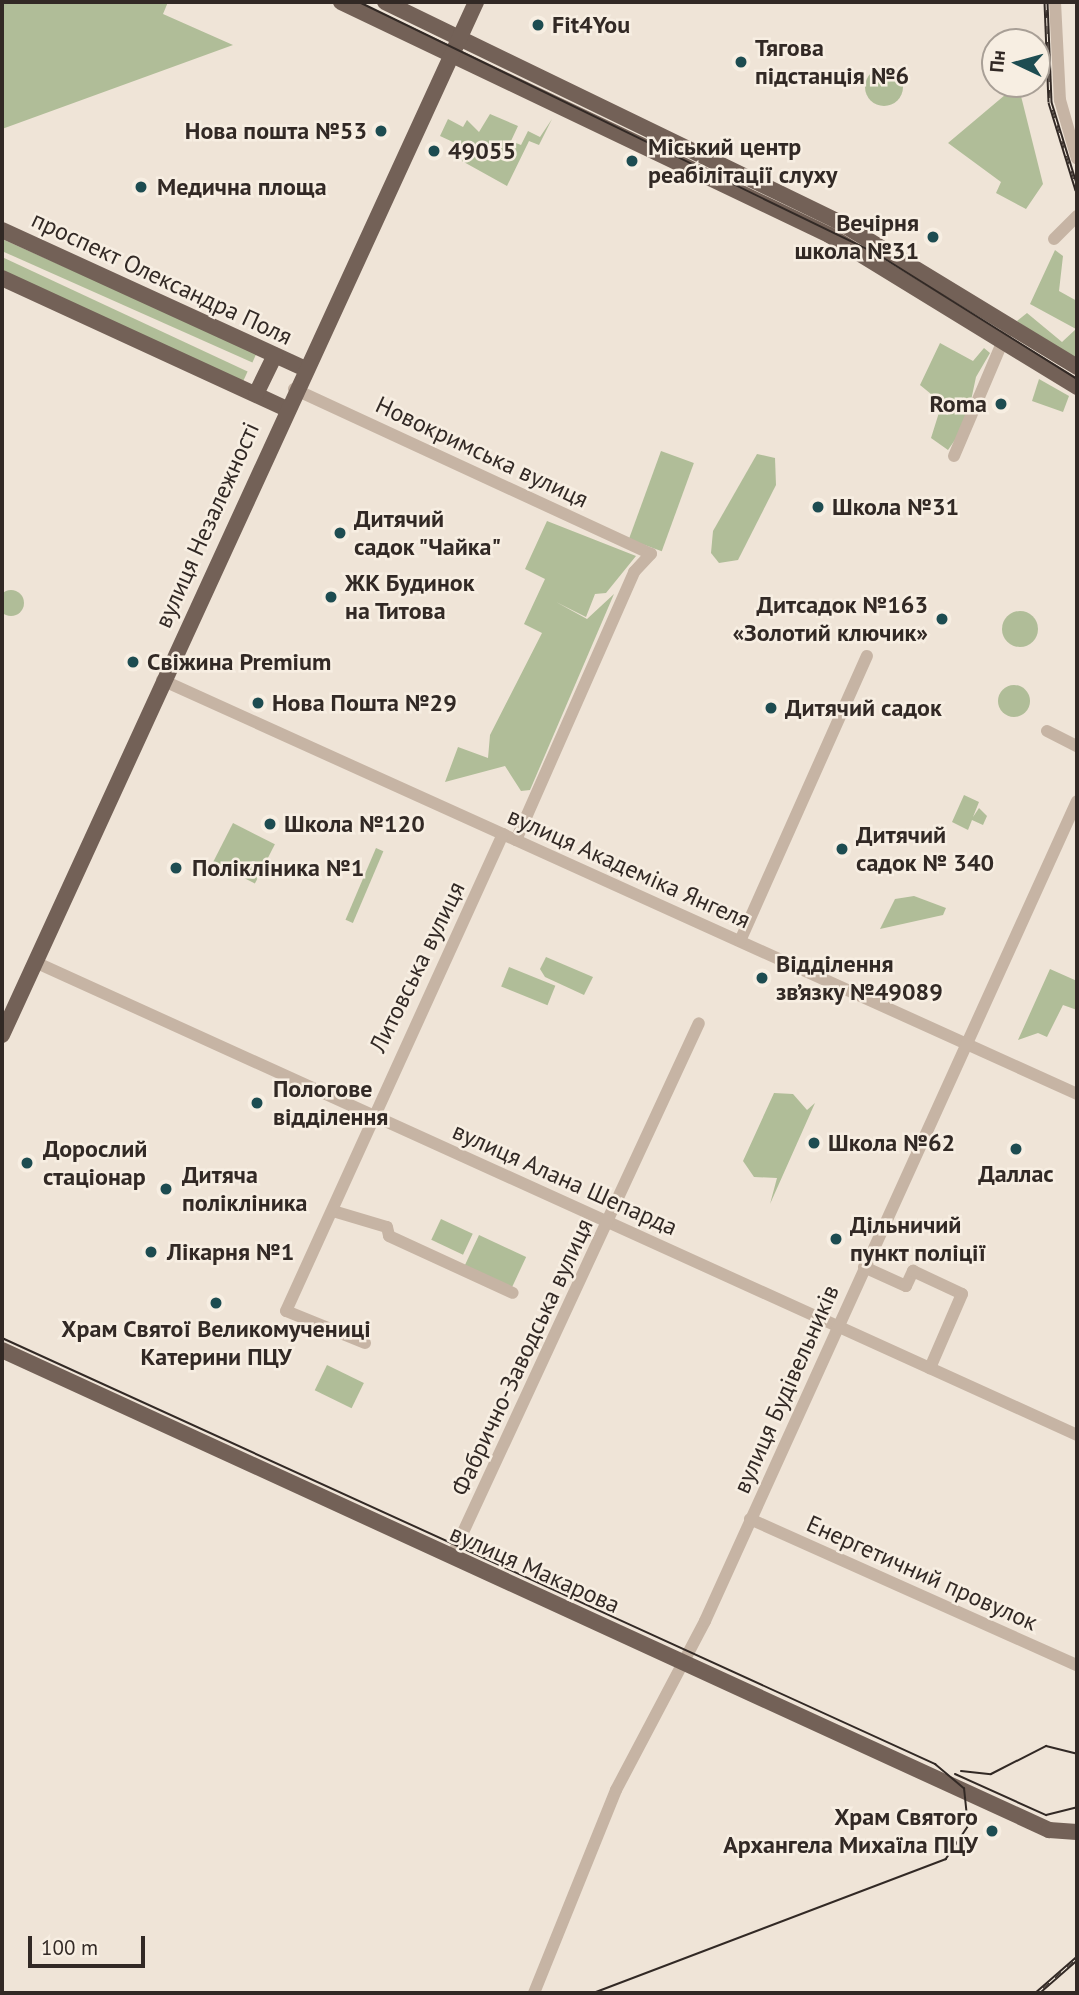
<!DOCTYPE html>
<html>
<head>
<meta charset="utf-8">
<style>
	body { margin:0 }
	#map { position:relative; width:1079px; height:1995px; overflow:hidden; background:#efe4d7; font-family:"PT Sans",sans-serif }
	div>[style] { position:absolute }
	.green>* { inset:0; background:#b0bd98; transform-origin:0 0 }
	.round { border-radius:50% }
	.minor>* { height:12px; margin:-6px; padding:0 6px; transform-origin:6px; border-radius:6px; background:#c6b4a4 }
	.major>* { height:16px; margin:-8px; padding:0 8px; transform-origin:8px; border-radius:8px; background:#736157 }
	.tram>* { height:2px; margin:-1px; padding:0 1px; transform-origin:1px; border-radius:1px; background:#322925 }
	.rail>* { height:5px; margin-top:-2.5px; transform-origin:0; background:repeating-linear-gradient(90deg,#f7eee2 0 8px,#322925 0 16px); box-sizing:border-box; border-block:2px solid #322925 }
	.dots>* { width:19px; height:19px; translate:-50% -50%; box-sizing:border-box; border:4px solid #f7eee2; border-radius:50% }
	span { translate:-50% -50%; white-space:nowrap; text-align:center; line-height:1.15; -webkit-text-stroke:5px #f7eee2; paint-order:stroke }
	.poi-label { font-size:24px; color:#322925; font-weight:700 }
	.left { translate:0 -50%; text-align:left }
	.right { translate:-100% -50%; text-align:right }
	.street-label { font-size:24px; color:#322925 }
	.frame { position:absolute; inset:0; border:4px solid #322925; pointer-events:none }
	.north { position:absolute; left:981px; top:28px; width:70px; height:70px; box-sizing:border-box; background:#f7eee2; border:2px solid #a89f96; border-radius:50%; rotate:275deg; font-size:19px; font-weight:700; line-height:28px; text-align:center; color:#322925 }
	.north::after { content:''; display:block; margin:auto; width:24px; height:32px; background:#1d4c51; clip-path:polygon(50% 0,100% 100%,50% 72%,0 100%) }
	.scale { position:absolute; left:28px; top:1936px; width:117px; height:32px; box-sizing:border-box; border:4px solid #322925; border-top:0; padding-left:9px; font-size:21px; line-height:24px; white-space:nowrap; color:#322925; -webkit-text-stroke:5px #f7eee2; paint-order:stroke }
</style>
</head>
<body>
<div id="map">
	<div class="green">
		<i style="clip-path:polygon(2px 2px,168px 2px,163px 14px,233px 45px,2px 129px)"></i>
		<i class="round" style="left:865px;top:68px;width:38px;height:38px"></i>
		<i style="clip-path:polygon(1018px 84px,1043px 184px,1026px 209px,996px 193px,1001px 182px,948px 143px)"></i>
		<i style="clip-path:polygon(490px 114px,518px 126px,511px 141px,521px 145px,528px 131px,540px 137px,552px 119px,539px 145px,529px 141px,507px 186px,462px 161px,468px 149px,440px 136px,448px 119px,463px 127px,467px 120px,479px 132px)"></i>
		<i style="left:2px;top:239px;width:279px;height:11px;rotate:24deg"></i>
		<i style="clip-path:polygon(1055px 250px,1063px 256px,1059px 291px,1077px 301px,1077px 362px,1017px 321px,1027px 313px,1062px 342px,1076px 329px,1030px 304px)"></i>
		<i style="left:2px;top:257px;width:271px;height:12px;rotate:25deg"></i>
		<i style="clip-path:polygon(940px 343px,973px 361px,984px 348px,990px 353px,976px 377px,966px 424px,948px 450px,931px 438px,942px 403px,920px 385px)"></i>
		<i style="clip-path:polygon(1039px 379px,1069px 396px,1063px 412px,1032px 401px)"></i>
		<i style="left:661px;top:451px;width:35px;height:94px;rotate:20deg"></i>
		<i style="clip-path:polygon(757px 454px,775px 458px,776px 485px,738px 560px,719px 563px,711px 553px,713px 531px)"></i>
		<i style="clip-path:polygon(547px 521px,636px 556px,606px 593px,595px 594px,586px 617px,556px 602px,587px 619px,614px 594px,530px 790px,521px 791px,505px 766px,445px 782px,458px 747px,488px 758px,490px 735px,542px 633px,524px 624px,545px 579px,525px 569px)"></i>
		<i class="round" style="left:-2px;top:590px;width:26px;height:26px"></i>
		<i class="round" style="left:1002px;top:611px;width:36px;height:36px"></i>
		<i class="round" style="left:998px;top:685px;width:32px;height:32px"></i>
		<i style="clip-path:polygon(964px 795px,979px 802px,973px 817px,979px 808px,987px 816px,983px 825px,972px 820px,968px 830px,952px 822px)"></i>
		<i style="left:233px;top:823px;width:47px;height:44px;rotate:27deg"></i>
		<i style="left:376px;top:848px;width:8px;height:78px;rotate:23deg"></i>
		<i style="clip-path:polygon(914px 896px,946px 908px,943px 915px,880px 929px,895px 899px)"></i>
		<i style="clip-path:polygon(546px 957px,593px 977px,584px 995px,545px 977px,540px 969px)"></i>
		<i style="left:509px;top:967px;width:50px;height:21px;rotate:22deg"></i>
		<i style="clip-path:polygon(1050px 969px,1077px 981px,1077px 1010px,1063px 1005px,1047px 1037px,1038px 1033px,1018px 1040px)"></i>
		<i style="clip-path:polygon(774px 1093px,793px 1094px,807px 1110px,815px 1103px,770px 1204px,777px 1178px,754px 1177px,743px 1161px)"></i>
		<i style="left:441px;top:1219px;width:35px;height:23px;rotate:25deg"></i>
		<i style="left:479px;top:1235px;width:52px;height:34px;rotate:25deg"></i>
		<i style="left:327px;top:1365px;width:41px;height:28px;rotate:26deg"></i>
	</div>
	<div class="minor">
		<i style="left:1055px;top:2px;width:98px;rotate:87.1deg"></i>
		<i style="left:1060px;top:100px;width:61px;rotate:73.9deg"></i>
		<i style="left:1054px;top:239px;width:33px;rotate:-45deg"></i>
		<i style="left:294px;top:389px;width:393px;rotate:24.8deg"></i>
		<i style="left:954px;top:456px;width:143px;rotate:-67deg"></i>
		<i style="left:162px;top:680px;width:1004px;rotate:24.34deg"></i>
		<i style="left:1047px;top:731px;width:34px;rotate:27deg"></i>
		<i style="left:516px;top:840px;width:293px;rotate:-66.2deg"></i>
		<i style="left:634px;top:572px;width:25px;rotate:-47deg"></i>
		<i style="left:740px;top:941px;width:312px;rotate:-66deg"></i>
		<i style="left:35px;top:962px;width:1144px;rotate:24.41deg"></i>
		<i style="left:333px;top:1211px;width:56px;rotate:16.5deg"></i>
		<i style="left:387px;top:1227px;width:9px;rotate:77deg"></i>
		<i style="left:389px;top:1236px;width:136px;rotate:24.7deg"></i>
		<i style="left:864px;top:1267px;width:46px;rotate:24.3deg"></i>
		<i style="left:906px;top:1286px;width:17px;rotate:-65deg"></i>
		<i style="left:913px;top:1271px;width:54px;rotate:25.1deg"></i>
		<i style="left:962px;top:1294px;width:81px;rotate:113.4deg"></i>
		<i style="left:365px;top:1343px;width:85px;rotate:-157.9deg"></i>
		<i style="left:286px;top:1311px;width:524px;rotate:-65.54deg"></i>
		<i style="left:750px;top:1519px;width:358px;rotate:24.1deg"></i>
		<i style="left:452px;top:1556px;width:587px;rotate:-65.14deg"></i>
		<i style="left:534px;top:1993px;width:219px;rotate:-68deg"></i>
		<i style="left:616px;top:1790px;width:191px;rotate:-62.2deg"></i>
		<i style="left:705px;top:1621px;width:900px;rotate:-65.6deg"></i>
	</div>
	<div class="major">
		<i style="left:341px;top:2px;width:541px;rotate:25.52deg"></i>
		<i style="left:829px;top:235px;width:291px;rotate:31.5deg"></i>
		<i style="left:385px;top:2px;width:502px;rotate:25.85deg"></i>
		<i style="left:837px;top:221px;width:281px;rotate:31.3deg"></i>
		<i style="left:2px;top:230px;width:332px;rotate:24.6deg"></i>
		<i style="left:2px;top:278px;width:311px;rotate:24.7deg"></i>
		<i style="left:256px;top:394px;width:43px;rotate:-64deg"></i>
		<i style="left:2px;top:1035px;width:1137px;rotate:-65.35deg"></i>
		<i style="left:2px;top:1350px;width:1152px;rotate:24.63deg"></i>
		<i style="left:1049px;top:1830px;width:28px;rotate:4deg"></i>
	</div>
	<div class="tram">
		<i style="left:359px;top:2px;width:576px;rotate:25.94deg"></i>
		<i style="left:877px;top:254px;width:236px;rotate:32deg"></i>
		<i style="left:2px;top:1338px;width:1026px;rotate:24.54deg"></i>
		<i style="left:935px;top:1764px;width:38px;rotate:40deg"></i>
		<i style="left:964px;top:1788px;width:38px;rotate:84deg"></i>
		<i style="left:968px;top:1826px;width:40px;rotate:124deg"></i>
		<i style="left:946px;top:1859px;width:378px;rotate:159.2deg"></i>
		<i style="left:961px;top:1771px;width:30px;rotate:6deg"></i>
		<i style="left:991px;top:1774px;width:62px;rotate:-27deg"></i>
		<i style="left:1046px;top:1746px;width:32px;rotate:14deg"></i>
		<i style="left:955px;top:1774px;width:100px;rotate:24.3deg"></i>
		<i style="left:1046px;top:1815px;width:32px;rotate:-14deg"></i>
	</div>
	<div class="rail">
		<i style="left:1046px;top:2px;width:100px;rotate:87.7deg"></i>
		<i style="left:1050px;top:102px;width:92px;rotate:72.9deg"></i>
		<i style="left:1037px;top:1993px;width:53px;rotate:-41.2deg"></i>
	</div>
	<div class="dots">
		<i style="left:538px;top:25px;background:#1d4c51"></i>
		<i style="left:741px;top:62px;background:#1d4c51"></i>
		<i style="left:381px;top:131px;background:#1d4c51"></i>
		<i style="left:434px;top:151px;background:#1d4c51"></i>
		<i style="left:632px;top:161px;background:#1d4c51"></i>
		<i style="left:141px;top:187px;background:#1d4c51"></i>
		<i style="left:933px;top:237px;background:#1d4c51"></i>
		<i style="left:1001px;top:404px;background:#1d4c51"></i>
		<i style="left:818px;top:507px;background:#1d4c51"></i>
		<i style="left:340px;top:533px;background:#1d4c51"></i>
		<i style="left:331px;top:597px;background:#1d4c51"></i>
		<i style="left:942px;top:619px;background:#1d4c51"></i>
		<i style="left:133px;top:662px;background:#1d4c51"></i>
		<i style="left:258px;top:703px;background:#1d4c51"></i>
		<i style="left:771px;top:708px;background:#1d4c51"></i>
		<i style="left:270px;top:824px;background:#1d4c51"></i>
		<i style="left:842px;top:849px;background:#1d4c51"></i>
		<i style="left:176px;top:868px;background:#1d4c51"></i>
		<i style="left:762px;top:978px;background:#1d4c51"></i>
		<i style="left:257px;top:1103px;background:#1d4c51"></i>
		<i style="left:814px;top:1143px;background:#1d4c51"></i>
		<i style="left:1016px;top:1149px;background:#1d4c51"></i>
		<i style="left:27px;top:1163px;background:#1d4c51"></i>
		<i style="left:166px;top:1189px;background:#1d4c51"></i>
		<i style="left:836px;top:1239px;background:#1d4c51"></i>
		<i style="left:151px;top:1252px;background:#1d4c51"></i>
		<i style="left:216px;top:1303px;background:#1d4c51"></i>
		<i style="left:992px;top:1831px;background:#1d4c51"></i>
	</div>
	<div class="poi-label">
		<span class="left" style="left:552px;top:25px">Fit4You</span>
		<span class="left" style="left:755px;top:62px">Тягова<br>пiдстанцiя №6</span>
		<span class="right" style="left:367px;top:131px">Нова пошта №53</span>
		<span class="left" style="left:648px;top:161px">Міський центр<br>реабілітації слуху</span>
		<span class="left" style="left:448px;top:151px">49055</span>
		<span class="left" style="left:157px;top:187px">Медична площа</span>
		<span class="right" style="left:919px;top:237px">Вечірня<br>школа №31</span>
		<span class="right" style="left:987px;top:404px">Roma</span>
		<span class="left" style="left:832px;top:507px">Школа №31</span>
		<span class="left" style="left:354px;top:533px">Дитячий<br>садок "Чайка"</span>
		<span class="left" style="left:345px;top:597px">ЖК Будинок<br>на Титова</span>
		<span class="right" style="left:928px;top:619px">Дитсадок №163<br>«Золотий ключик»</span>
		<span class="left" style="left:147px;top:662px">Свіжина Premium</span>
		<span class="left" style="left:272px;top:703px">Нова Пошта №29</span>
		<span class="left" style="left:785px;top:708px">Дитячий садок</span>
		<span class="left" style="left:284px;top:824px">Школа №120</span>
		<span class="left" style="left:856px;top:849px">Дитячий<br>садок № 340</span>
		<span class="left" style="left:192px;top:868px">Полікліника №1</span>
		<span class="left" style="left:776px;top:978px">Відділення<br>зв’язку №49089</span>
		<span class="left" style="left:273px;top:1103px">Пологове<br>відділення</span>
		<span class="left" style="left:828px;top:1143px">Школа №62</span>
		<span class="left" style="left:43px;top:1163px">Дорослий<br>стаціонар</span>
		<span style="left:1016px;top:1174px">Даллас</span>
		<span class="left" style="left:182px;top:1189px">Дитяча<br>полікліника</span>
		<span class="left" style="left:850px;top:1239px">Дільничий<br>пункт поліції</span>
		<span class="left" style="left:167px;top:1252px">Лікарня №1</span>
		<span style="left:216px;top:1343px">Храм Святої Великомучениці<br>Катерини ПЦУ</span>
		<span class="right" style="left:978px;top:1831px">Храм Святого<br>Архангела Михаїла ПЦУ</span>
	</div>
	<div class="street-label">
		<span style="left:162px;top:278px;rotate:25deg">проспект Олександра Поля</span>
		<span style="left:482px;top:452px;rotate:25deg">Новокримська вулиця</span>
		<span style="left:207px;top:525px;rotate:-66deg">вулиця Незалежності</span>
		<span style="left:629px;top:868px;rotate:24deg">вулиця Академіка Янгеля</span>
		<span style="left:417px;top:967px;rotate:-64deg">Литовська вулиця</span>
		<span style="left:565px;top:1179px;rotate:24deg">вулиця Алана Шепарда</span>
		<span style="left:522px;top:1357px;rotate:-65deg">Фабрично-Заводська вулиця</span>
		<span style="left:786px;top:1389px;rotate:-66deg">вулиця Будівельників</span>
		<span style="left:535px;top:1569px;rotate:24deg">вулиця Макарова</span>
		<span style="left:922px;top:1573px;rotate:24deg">Енергетичний провулок</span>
	</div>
	<div class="frame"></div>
	<div class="north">Пн</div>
	<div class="scale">100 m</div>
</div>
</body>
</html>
